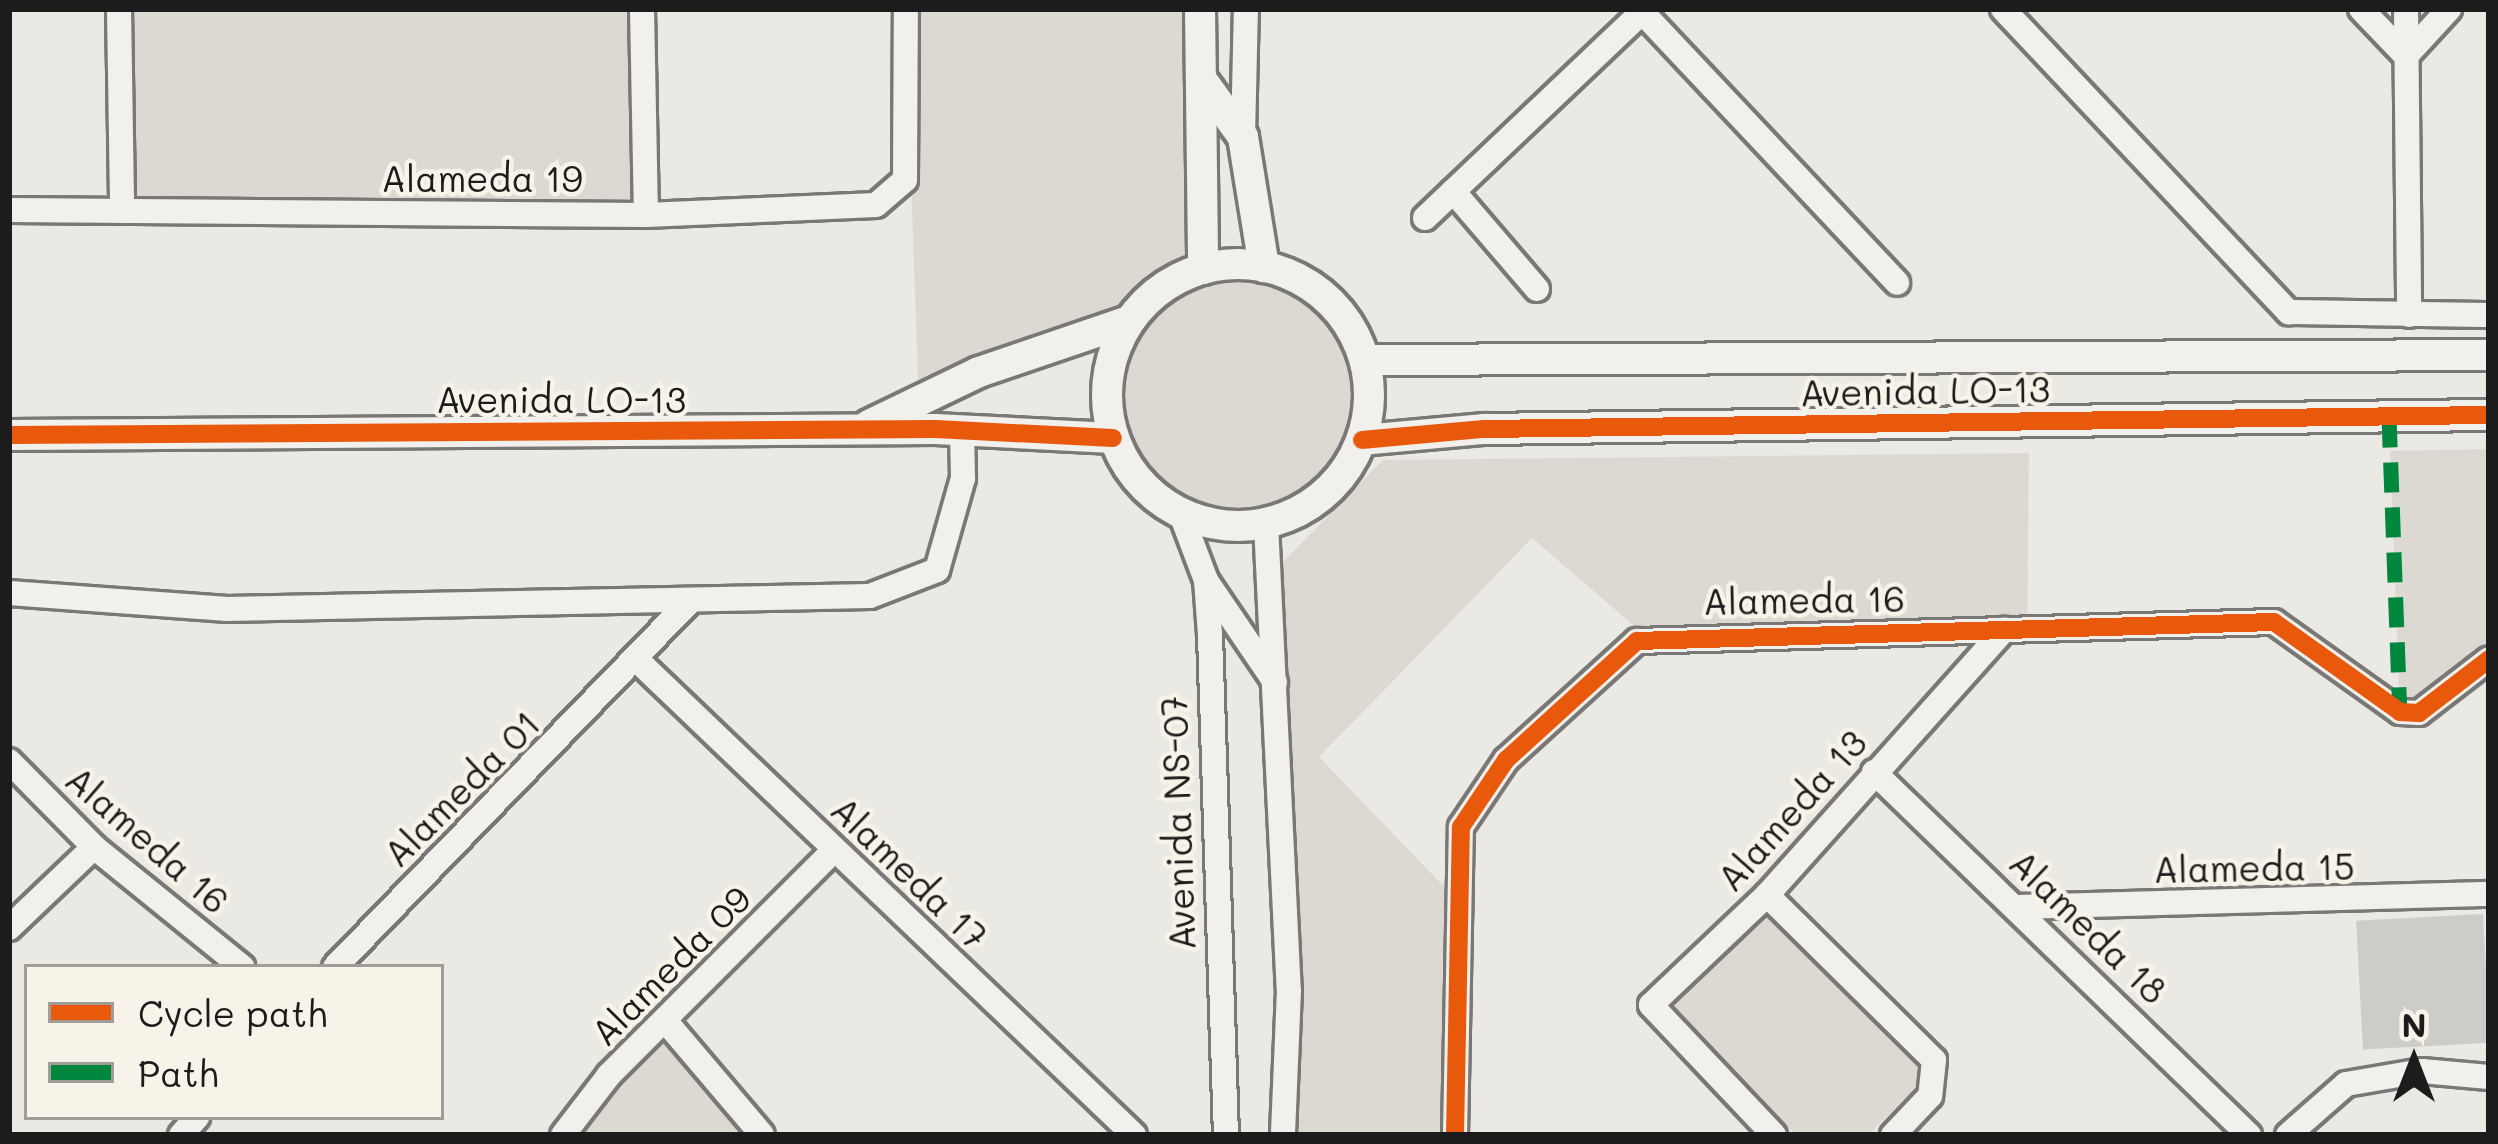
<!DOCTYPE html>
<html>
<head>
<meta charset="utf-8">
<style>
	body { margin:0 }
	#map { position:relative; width:2498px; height:1144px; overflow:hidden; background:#eae9e4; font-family:Mali,sans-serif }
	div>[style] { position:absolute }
	.built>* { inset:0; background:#dbd9d2; transform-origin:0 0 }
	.building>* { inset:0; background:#cdccc9; transform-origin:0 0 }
	.roads { filter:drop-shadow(3px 0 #797876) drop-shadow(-3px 0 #797876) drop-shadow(0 3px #797876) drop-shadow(0 -3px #797876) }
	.minor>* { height:24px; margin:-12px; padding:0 12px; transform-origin:12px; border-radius:12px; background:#f1f0ec }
	.tertiary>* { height:30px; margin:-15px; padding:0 15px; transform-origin:15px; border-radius:15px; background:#f1f0ec }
	.tertiary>.ring { margin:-15px; padding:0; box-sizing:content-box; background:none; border:30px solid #f1f0ec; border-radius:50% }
	.quiet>* { height:15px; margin-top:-7.5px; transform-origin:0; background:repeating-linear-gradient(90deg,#00873e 0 30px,transparent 0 45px) }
	.cycleway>* { height:18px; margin:-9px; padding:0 9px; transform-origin:9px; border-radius:9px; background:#e8590c }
	span { translate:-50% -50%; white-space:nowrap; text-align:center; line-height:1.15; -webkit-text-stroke:9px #f7f3e8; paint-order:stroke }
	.street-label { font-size:36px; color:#1c1c1c }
	.frame { position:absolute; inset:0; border:12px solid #1c1c1c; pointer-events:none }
	.legend { position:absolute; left:24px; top:964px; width:420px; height:156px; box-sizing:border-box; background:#f7f3e8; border:3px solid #9f9d96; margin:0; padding:15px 21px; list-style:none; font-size:36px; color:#1c1c1c }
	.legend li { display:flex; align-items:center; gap:24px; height:60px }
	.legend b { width:60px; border:3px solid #9f9d96 }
	.north { position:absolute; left:2354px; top:1000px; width:120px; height:120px; -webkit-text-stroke:9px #f7f3e8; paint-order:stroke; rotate:0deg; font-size:33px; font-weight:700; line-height:48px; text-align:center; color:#1c1c1c }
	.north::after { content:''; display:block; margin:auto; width:42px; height:54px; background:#1c1c1c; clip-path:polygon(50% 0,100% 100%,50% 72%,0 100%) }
</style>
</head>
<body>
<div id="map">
	<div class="built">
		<i style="left:120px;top:9px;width:523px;height:202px"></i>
		<i style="clip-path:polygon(905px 9px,1206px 9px,1204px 268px,1264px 267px,1298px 279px,1351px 327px,1365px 360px,1362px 440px,1307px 507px,1266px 524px,1208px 523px,1135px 477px,1113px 438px,1108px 372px,1128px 323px,979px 372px,918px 379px)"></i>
		<i style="clip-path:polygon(2489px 449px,2489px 659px,2400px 712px,2390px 451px)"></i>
		<i style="clip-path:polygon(2029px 453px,2027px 629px,1647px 637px,1532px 538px,1319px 757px,1456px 899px,1459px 1135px,1283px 1135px,1273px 572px,1383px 460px)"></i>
		<i style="clip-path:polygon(1763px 906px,1932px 1071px,1868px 1135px,1797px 1135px,1654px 1001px)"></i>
		<i style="clip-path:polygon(668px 1024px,762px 1135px,564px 1135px)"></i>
	</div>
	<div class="building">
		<i style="left:2483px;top:914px;width:129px;height:127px;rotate:87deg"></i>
	</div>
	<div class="roads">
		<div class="minor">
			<i style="left:119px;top:9px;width:202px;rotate:89.1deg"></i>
			<i style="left:642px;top:9px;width:206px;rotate:88.9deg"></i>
			<i style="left:2003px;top:9px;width:417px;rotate:46.7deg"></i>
			<i style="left:2289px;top:312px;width:200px;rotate:0.9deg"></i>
			<i style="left:2361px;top:9px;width:65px;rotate:46.2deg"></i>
			<i style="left:2406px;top:56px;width:64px;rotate:-47.5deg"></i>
			<i style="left:2406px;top:9px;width:306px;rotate:89.4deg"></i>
			<i style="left:1642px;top:12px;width:372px;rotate:46.7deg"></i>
			<i style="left:1243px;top:137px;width:128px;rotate:-88.7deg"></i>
			<i style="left:1453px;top:191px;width:129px;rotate:49.4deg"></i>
			<i style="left:9px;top:210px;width:637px;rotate:0.45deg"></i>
			<i style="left:646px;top:215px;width:230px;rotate:-2.5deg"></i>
			<i style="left:876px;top:205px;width:38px;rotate:-41deg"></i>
			<i style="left:905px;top:180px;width:171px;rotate:-89.7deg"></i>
			<i style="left:1425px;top:218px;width:303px;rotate:-43.5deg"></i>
			<i style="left:1181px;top:514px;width:71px;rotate:69.3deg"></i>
			<i style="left:1206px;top:580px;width:55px;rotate:85.8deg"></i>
			<i style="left:1210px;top:635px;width:500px;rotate:88.17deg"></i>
			<i style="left:1266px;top:524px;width:467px;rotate:87.2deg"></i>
			<i style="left:1289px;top:990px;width:145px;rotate:92.4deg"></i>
			<i style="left:1207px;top:582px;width:121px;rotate:55.8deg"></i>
			<i style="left:9px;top:593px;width:219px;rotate:4.2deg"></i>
			<i style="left:227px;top:609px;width:643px;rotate:-1.16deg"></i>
			<i style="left:870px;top:596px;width:72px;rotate:-21.2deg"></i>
			<i style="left:937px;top:570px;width:96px;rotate:-74.2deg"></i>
			<i style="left:963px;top:478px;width:48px;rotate:-91.2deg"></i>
			<i style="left:638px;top:661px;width:686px;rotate:43.7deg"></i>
			<i style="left:9px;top:761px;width:121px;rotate:45.3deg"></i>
			<i style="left:94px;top:847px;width:191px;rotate:39deg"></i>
			<i style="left:1874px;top:772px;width:522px;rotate:44.07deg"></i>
			<i style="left:1767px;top:895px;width:235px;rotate:44.7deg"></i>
			<i style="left:1934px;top:1060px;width:36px;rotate:96deg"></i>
			<i style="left:1930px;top:1096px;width:54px;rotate:133.5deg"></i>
			<i style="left:2020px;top:907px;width:469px;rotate:-1.6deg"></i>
			<i style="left:9px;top:928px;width:117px;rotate:-43.6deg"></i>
			<i style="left:335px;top:967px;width:510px;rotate:-45.87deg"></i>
			<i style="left:668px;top:1024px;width:145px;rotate:49.7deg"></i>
			<i style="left:181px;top:1135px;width:24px;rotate:-48deg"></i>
			<i style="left:563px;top:1135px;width:76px;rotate:-52.5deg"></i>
			<i style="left:609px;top:1075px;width:318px;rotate:-45deg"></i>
			<i style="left:1455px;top:1135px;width:308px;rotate:-88.9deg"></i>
			<i style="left:1461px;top:827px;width:81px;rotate:-56.1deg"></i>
			<i style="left:1506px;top:760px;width:177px;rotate:-42.3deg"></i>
			<i style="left:1637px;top:641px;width:637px;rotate:-1.71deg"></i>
			<i style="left:2274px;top:622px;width:155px;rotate:35.5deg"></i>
			<i style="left:2400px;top:712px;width:19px;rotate:3deg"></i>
			<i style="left:2419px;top:713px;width:88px;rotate:-37.6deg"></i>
			<i style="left:1774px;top:1135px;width:179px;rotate:-133.4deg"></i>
			<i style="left:1651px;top:1005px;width:160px;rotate:-43.5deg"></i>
			<i style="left:1767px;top:895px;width:356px;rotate:-48.2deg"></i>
			<i style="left:2288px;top:1135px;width:77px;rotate:-41.3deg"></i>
			<i style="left:2346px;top:1084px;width:77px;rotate:-9.7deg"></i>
			<i style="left:2422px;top:1071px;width:67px;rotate:5.1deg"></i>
		</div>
		<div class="tertiary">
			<i style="left:1200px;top:9px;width:260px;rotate:89.3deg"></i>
			<i style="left:1202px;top:80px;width:70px;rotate:54.3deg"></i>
			<i style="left:1243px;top:137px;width:132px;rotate:80.8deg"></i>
			<i class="ring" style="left:1107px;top:264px;width:232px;height:232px"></i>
			<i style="left:1365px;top:360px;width:1124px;rotate:-0.25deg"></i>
			<i style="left:869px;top:425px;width:122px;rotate:-25.7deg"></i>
			<i style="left:979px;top:372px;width:158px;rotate:-18.8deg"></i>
			<i style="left:9px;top:435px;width:926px;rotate:-0.37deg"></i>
			<i style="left:935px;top:429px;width:178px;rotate:2.9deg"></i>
			<i style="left:1362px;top:440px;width:122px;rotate:-5.2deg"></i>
			<i style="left:1484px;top:429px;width:1005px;rotate:-0.8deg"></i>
		</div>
	</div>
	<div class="quiet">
		<i style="left:2389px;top:417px;width:295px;rotate:87.9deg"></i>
	</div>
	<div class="cycleway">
		<i style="left:9px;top:435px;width:926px;rotate:-0.37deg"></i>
		<i style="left:935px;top:429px;width:178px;rotate:2.9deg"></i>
		<i style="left:1362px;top:440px;width:122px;rotate:-5.2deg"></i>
		<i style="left:1484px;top:429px;width:1005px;rotate:-0.8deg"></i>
		<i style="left:1455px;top:1135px;width:308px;rotate:-88.9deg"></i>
		<i style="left:1461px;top:827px;width:81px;rotate:-56.1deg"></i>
		<i style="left:1506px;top:760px;width:177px;rotate:-42.3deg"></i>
		<i style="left:1637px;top:641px;width:637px;rotate:-1.71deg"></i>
		<i style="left:2274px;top:622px;width:155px;rotate:35.5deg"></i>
		<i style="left:2400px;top:712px;width:19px;rotate:3deg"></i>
		<i style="left:2419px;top:713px;width:88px;rotate:-37.6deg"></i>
	</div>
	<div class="street-label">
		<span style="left:482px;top:178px">Alameda 19</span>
		<span style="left:1925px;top:390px;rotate:-1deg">Avenida LO-13</span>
		<span style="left:561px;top:399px">Avenida LO-13</span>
		<span style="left:1804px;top:599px;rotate:-1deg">Alameda 16</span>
		<span style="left:461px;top:788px;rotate:-45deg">Alameda 01</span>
		<span style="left:1791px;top:810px;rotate:-48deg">Alameda 13</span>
		<span style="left:1177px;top:823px;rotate:-92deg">Avenida NS-07</span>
		<span style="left:148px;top:839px;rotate:41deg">Alameda 16</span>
		<span style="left:2254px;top:867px;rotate:-1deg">Alameda 15</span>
		<span style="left:910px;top:872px;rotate:44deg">Alameda 17</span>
		<span style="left:2089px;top:926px;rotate:44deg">Alameda 18</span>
		<span style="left:670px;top:965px;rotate:-45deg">Alameda 09</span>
	</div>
	<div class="frame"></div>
	<ul class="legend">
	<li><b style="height:15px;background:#e8590c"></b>Cycle path</li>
	<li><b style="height:15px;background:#00873e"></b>Path</li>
	</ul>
	<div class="north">N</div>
</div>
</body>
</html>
